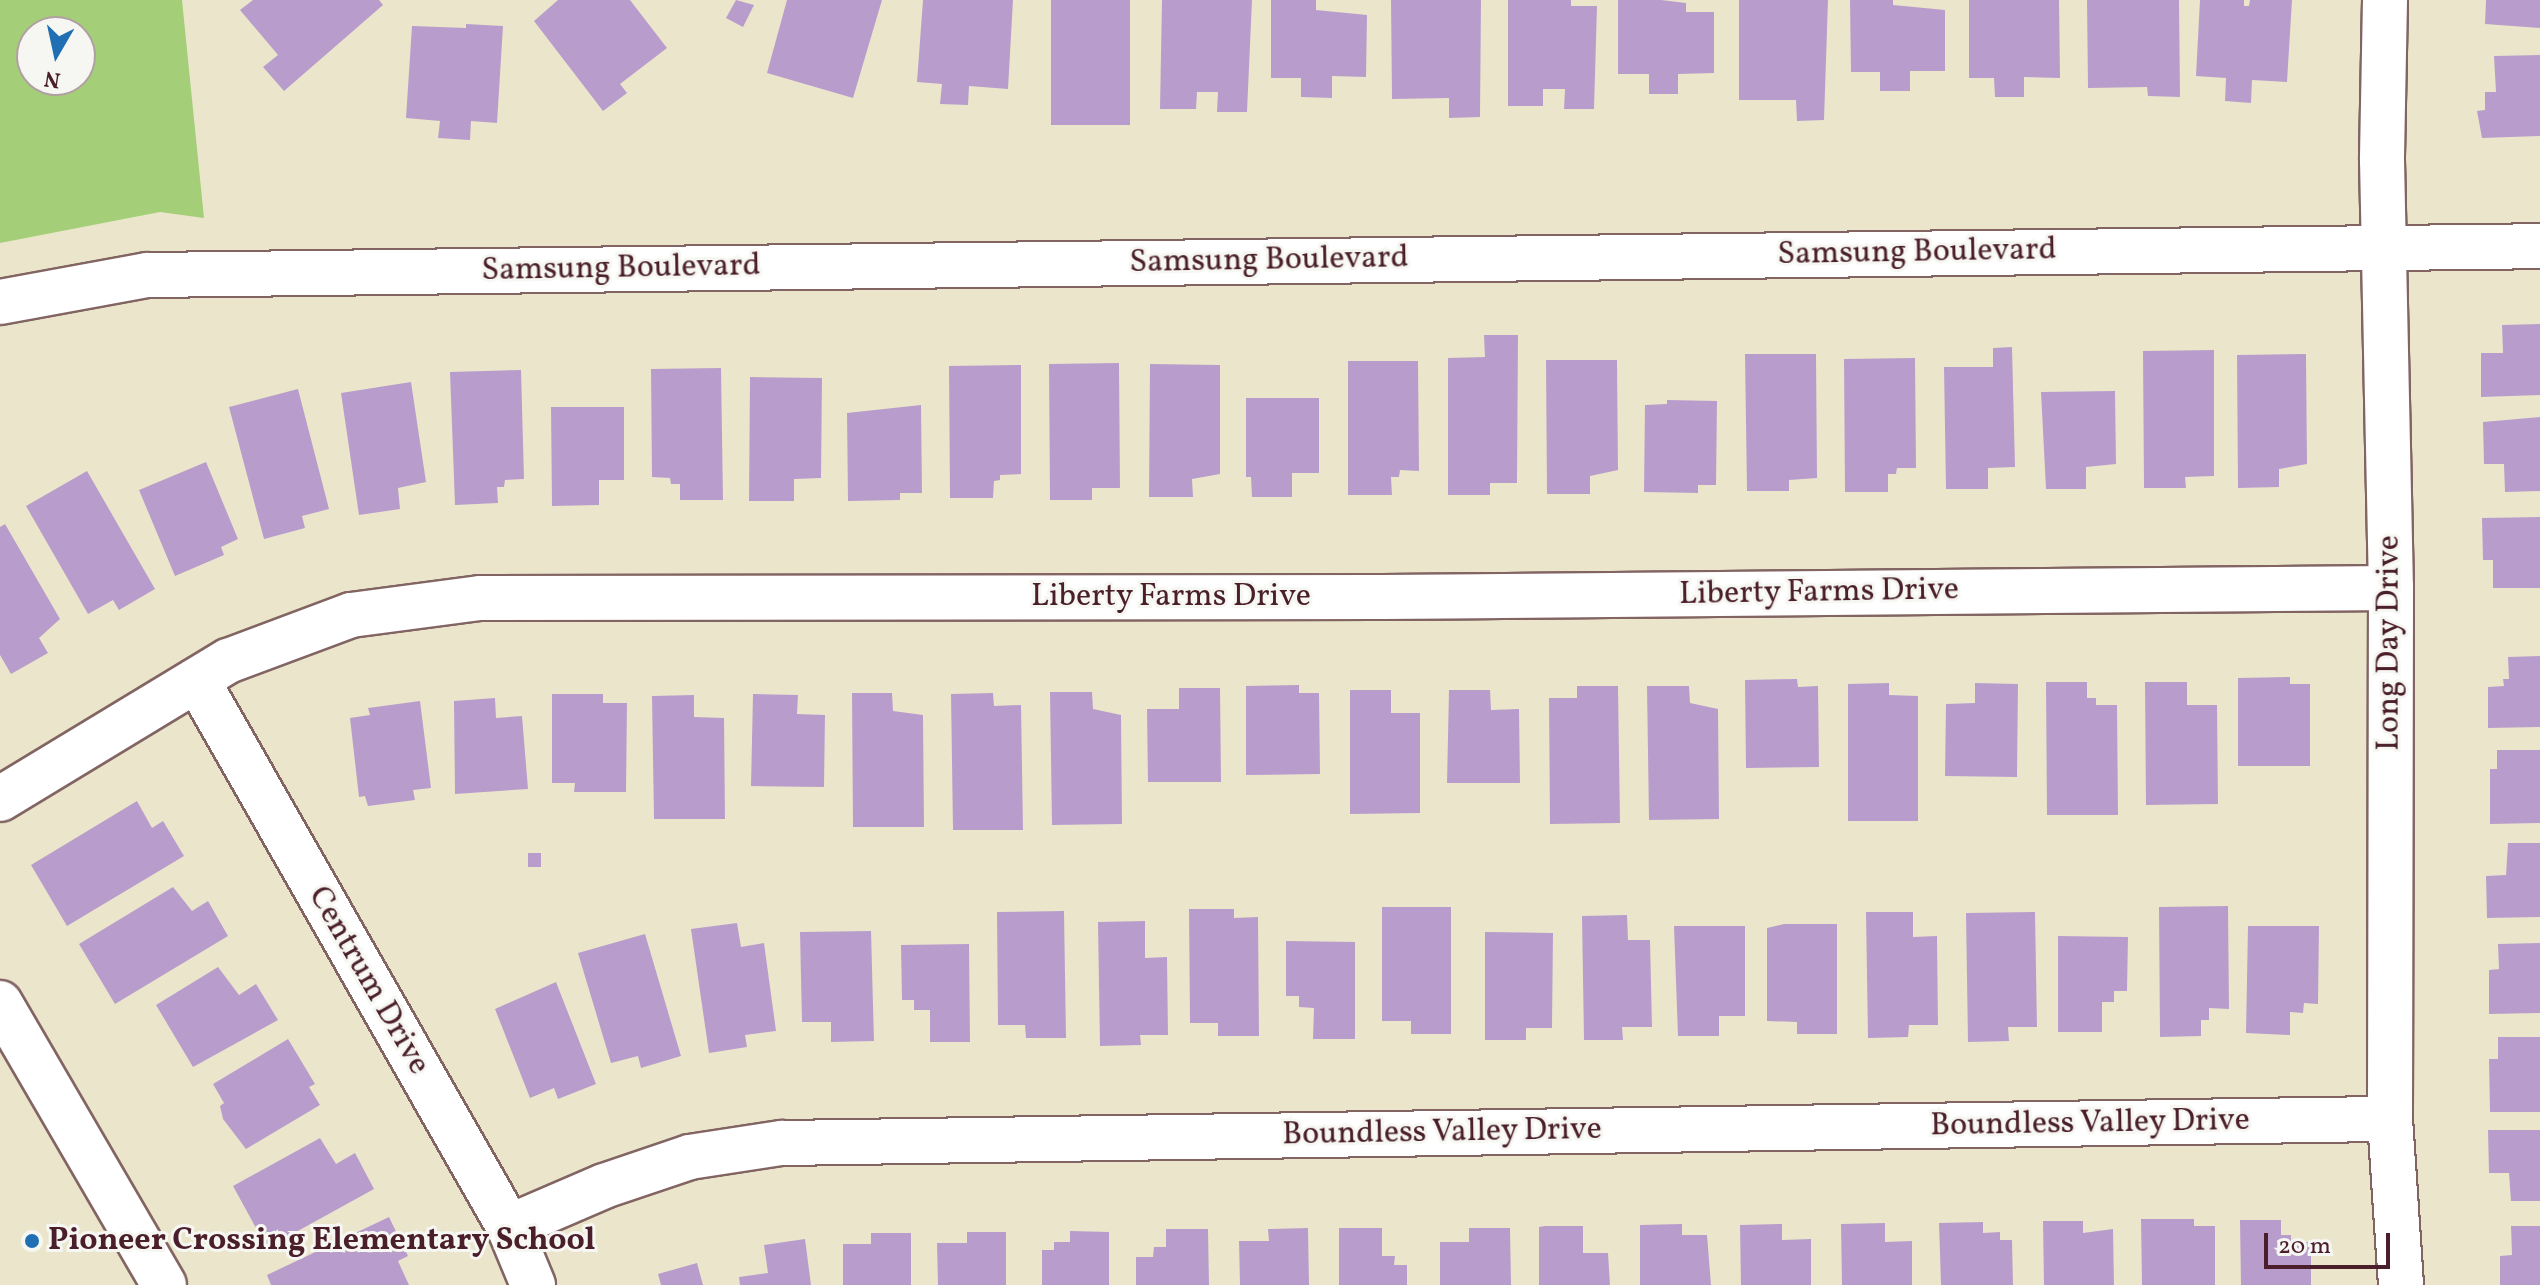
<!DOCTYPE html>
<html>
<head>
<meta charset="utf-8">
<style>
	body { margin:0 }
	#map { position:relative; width:2540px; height:1285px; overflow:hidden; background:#ebe6cb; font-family:Vollkorn,serif }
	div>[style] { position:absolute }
	.green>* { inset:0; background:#a5ce79 }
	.building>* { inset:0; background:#b89dcc; transform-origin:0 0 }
	.roads { filter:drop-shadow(2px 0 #826563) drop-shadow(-2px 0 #826563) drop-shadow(0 2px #826563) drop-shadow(0 -2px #826563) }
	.minor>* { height:44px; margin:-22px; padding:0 22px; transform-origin:22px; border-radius:22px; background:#fff }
	.dots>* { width:22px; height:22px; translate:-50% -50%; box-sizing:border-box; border:4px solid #f6f6f2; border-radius:50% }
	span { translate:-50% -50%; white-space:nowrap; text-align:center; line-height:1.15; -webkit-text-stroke:6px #f6f6f2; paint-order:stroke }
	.street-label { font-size:32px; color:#4a1f2b }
	.poi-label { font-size:32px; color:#4a1f2b; font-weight:700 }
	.left { translate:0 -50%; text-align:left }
	.north { position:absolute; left:16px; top:16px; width:80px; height:80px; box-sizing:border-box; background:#f6f6f2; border:2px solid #b1a0a2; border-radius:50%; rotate:189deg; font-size:22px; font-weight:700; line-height:32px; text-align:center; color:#4a1f2b }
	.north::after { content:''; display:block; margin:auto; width:28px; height:36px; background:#1f6fb2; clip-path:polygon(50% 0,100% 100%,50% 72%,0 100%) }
	.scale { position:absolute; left:2264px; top:1233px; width:126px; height:36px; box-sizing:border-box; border:4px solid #4a1f2b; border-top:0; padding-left:10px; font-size:24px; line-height:28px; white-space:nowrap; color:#4a1f2b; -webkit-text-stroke:6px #f6f6f2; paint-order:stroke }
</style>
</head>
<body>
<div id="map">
	<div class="green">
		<i style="clip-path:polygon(evenodd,0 0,182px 0,204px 218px,160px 212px,0 243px,0 0,32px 32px,80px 32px,80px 80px,32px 80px,32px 32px)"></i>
	</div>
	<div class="building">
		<i style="clip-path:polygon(253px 0,379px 0,383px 5px,284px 91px,263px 67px,278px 55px,240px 10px)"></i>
		<i style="clip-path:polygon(558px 0,630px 0,667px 48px,620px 84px,627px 93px,603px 111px,534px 21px)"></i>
		<i style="clip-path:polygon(736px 0,754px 5px,743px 27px,726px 18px)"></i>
		<i style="clip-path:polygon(787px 0,882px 0,853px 98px,767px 73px)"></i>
		<i style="clip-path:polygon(923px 0,1013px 0,1008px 89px,969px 86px,968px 105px,940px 104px,942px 84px,917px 82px)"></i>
		<i style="left:1051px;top:0;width:79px;height:125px"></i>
		<i style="clip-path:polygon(1162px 0,1252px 0,1247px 112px,1217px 112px,1218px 92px,1197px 92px,1196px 109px,1160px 109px)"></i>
		<i style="clip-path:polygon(1271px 0,1316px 0,1316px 10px,1367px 15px,1366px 77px,1332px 76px,1332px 98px,1301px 97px,1301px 78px,1271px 78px)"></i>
		<i style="clip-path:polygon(1391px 0,1481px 0,1480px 117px,1449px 118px,1449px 98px,1392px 99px)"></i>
		<i style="clip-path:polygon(1508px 0,1571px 0,1571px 6px,1597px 6px,1594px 109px,1564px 109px,1565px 89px,1543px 89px,1543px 106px,1508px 106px)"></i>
		<i style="clip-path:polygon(1618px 0,1661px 0,1686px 3px,1686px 12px,1714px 12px,1714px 73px,1678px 74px,1678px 94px,1649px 94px,1649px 74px,1618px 74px)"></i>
		<i style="clip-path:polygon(1739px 0,1828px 0,1824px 120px,1797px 121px,1796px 100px,1739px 100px)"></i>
		<i style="clip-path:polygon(1850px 0,1893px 0,1893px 5px,1945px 10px,1945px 71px,1910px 71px,1910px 91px,1880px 91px,1880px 72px,1851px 72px)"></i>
		<i style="clip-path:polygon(1969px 0,2059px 0,2060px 78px,2024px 77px,2024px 97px,1995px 97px,1994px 78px,1969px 78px)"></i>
		<i style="clip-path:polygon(2087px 0,2179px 0,2180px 97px,2148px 96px,2147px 87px,2088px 88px)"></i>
		<i style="clip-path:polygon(2200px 0,2244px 0,2244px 6px,2249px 6px,2250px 0,2292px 0,2287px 82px,2252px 80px,2251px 103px,2225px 101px,2226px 78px,2196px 76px)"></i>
		<i style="clip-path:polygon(2486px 0,2540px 0,2540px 28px,2485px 24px)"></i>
		<i style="clip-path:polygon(466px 24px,503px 26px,497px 123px,471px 121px,470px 140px,438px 138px,440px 121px,406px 118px,412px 26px,466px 28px)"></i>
		<i style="clip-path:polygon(2540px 55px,2540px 136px,2482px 138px,2477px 111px,2485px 110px,2485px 92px,2496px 92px,2494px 56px)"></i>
		<i style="clip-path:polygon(2540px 324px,2540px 395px,2481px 397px,2481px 353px,2503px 353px,2502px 325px)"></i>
		<i style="clip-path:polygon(1484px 335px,1518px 335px,1517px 483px,1490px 483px,1490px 495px,1448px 495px,1448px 358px,1485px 357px)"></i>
		<i style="clip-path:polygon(2012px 347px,2015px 467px,1988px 468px,1988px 489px,1946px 489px,1944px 367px,1993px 367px,1993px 348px)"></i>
		<i style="clip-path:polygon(2214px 350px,2214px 476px,2185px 477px,2186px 488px,2144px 488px,2143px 351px)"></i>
		<i style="clip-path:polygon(1745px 354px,1816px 354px,1817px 478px,1789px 480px,1789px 491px,1747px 491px)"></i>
		<i style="clip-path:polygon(2306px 354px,2307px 464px,2279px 469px,2279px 487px,2238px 488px,2237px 355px)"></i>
		<i style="clip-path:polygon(1915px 358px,1916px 468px,1897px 468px,1896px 474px,1888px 474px,1888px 492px,1845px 492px,1844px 359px)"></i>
		<i style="clip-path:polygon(1546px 360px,1617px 360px,1618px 470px,1590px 476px,1590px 494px,1547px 494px)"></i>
		<i style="clip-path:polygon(1348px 361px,1418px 361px,1419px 471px,1400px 470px,1399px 477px,1391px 477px,1392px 495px,1348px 495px)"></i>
		<i style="clip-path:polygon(1119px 363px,1120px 488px,1092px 488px,1092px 500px,1050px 500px,1049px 364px)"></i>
		<i style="clip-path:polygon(1150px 364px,1220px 365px,1220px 474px,1192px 479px,1193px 497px,1149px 497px)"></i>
		<i style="clip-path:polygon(1021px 365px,1021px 474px,1000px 475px,1000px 480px,994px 481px,993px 498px,950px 498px,949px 366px)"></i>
		<i style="clip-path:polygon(721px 368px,723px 500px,680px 500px,680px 484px,671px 484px,670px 478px,652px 477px,651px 369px)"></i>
		<i style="clip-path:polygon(521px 370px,524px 479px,505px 480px,504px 487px,497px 487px,498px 503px,455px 505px,450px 372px)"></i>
		<i style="clip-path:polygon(750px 377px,822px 378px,821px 478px,794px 479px,794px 501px,749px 501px)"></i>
		<i style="clip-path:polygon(411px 382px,426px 482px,398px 488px,400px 509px,359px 515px,341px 393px)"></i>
		<i style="clip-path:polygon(298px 389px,329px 509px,302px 516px,305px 528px,264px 539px,229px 407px)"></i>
		<i style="clip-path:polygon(2115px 391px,2116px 464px,2086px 467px,2086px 489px,2046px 489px,2041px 392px)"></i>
		<i style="clip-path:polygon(1246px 398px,1319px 398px,1319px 473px,1292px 473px,1292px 497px,1252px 497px,1251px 477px,1246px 477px)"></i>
		<i style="clip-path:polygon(1667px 400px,1717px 401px,1716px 485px,1698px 485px,1698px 493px,1644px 492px,1645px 405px,1667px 404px)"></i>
		<i style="clip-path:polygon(921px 405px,922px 493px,900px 493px,900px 500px,848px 501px,847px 413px)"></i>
		<i style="clip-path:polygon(551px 407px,624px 407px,624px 480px,599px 480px,599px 505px,552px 506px)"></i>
		<i style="clip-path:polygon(2540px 417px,2540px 491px,2505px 492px,2504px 464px,2484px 464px,2483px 422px)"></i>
		<i style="clip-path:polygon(206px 462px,238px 539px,221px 547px,224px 555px,175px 576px,139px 490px)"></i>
		<i style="clip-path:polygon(87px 471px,155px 589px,119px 610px,113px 600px,88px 614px,26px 506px)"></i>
		<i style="clip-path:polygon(2540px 517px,2540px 588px,2493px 588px,2493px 560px,2483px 560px,2482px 518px)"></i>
		<i style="clip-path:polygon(5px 524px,60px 619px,39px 638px,48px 653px,11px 674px,0 655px,0 527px)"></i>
		<i style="clip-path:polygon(2540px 656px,2540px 727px,2488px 728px,2488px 687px,2504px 686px,2503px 679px,2509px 679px,2508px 657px)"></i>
		<i style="clip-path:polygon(2290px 677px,2290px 684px,2310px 684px,2310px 766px,2238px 766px,2238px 678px)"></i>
		<i style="clip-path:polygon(1797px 679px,1798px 687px,1818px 686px,1819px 767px,1746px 768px,1745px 680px)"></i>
		<i style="clip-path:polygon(2046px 682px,2087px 682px,2087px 698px,2096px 698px,2096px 705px,2117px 705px,2118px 815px,2047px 815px)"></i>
		<i style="clip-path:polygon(2145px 682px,2187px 682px,2187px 705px,2217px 705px,2218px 804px,2146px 805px)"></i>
		<i style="clip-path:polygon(1889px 683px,1889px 695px,1918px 696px,1918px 821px,1848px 821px,1848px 684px)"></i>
		<i style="clip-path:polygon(1975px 683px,2018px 684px,2017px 777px,1945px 776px,1946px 704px,1975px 703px)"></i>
		<i style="clip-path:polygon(1299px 685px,1299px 693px,1319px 693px,1320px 774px,1246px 775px,1246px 686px)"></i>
		<i style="clip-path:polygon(1577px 686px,1618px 686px,1620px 823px,1550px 824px,1549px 698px,1577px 698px)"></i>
		<i style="clip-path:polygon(1647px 686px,1689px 686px,1690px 703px,1718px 709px,1719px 819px,1649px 820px)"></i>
		<i style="clip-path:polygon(1179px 688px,1220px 688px,1221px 782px,1148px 782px,1147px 709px,1179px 709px)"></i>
		<i style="clip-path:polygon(1350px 690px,1391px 690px,1391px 713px,1420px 713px,1420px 813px,1350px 814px)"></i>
		<i style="clip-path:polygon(1449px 690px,1490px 690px,1491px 710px,1519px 709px,1520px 783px,1447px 783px)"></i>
		<i style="clip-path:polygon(1050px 692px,1092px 692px,1093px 709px,1121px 715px,1122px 824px,1052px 825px)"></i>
		<i style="clip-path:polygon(852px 693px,892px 693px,893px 711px,923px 715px,924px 827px,853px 827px)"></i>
		<i style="clip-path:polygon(993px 693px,994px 706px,1021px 705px,1023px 830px,953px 830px,951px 694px)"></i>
		<i style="clip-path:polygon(552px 694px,603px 694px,603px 703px,627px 703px,626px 792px,574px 792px,575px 783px,552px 783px)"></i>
		<i style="clip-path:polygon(753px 694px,798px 695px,797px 714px,825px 715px,824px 787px,751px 786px)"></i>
		<i style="clip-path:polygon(694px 695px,694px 717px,724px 718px,725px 819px,654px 819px,652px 696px)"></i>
		<i style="clip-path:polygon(495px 698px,496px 718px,522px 716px,528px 789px,455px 794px,454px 701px)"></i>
		<i style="clip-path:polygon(420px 701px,431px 788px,413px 790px,415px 800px,368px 806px,365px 796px,359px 797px,350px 718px,370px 715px,368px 708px)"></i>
		<i style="clip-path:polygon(2497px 750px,2540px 750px,2540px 823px,2490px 824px,2490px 769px,2497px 769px)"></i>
		<i style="clip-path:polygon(137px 801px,152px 828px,163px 821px,184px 856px,67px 926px,31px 865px)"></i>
		<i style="clip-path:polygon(2508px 843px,2540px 843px,2540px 917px,2487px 918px,2486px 876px,2506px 875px)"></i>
		<i style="left:528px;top:853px;width:13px;height:14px"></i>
		<i style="clip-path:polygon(173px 887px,192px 911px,208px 901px,228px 936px,115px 1004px,79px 944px)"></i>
		<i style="clip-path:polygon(2228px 906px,2229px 1009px,2209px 1008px,2209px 1020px,2201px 1020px,2201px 1036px,2160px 1037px,2159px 907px)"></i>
		<i style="clip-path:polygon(1382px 907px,1451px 907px,1451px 1034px,1411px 1034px,1411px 1021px,1382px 1021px)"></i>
		<i style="clip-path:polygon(1189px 909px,1234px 909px,1234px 918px,1258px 917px,1259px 1036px,1218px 1036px,1218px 1023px,1190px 1023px)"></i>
		<i style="clip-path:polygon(1064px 911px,1066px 1038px,1026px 1038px,1025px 1025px,998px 1025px,997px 912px)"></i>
		<i style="clip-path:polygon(1866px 912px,1913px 912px,1913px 937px,1937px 936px,1938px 1025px,1909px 1025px,1908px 1037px,1868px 1038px)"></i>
		<i style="clip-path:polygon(2035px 912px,2037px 1027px,2008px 1027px,2009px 1041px,1968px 1042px,1966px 913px)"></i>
		<i style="clip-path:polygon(1627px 915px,1628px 940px,1650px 940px,1652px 1027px,1622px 1027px,1623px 1040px,1584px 1040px,1582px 916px)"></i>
		<i style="clip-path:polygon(1145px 921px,1145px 958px,1167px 957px,1168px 1035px,1140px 1035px,1141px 1045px,1100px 1046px,1098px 922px)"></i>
		<i style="clip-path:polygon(737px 923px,741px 947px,764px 943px,776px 1031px,745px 1035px,747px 1047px,709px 1053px,691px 929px)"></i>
		<i style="clip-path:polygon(1784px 924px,1837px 924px,1837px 1034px,1797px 1034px,1797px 1022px,1767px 1021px,1767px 928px)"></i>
		<i style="clip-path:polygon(1674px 926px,1745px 926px,1745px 1016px,1719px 1016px,1719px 1036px,1678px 1036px)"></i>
		<i style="clip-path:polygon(2248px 926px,2319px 926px,2318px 1004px,2304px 1003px,2303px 1013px,2290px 1012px,2290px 1035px,2246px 1033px)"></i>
		<i style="clip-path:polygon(871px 931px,874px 1041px,831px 1042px,831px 1022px,802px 1022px,800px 932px)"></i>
		<i style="clip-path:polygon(1485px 932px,1553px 933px,1552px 1028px,1526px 1028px,1526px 1040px,1485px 1040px)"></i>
		<i style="clip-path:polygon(645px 934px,681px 1056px,641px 1068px,638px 1056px,611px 1063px,578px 953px)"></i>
		<i style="clip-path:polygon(2058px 936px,2128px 937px,2127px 991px,2114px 991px,2114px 1002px,2102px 1002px,2102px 1032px,2058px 1032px)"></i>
		<i style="clip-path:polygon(1286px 941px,1355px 942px,1355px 1039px,1313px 1039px,1314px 1008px,1299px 1007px,1299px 996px,1286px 996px)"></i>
		<i style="clip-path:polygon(2540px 943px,2540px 1013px,2489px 1014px,2489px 970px,2499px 969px,2498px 944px)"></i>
		<i style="clip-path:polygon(969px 944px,970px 1042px,930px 1042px,930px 1010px,914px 1010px,914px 1000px,902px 1000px,901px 945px)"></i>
		<i style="clip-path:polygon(218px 967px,239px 995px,256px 984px,278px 1020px,193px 1067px,156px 1005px)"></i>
		<i style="clip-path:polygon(556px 982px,596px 1084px,558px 1099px,554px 1088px,530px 1098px,495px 1009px)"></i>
		<i style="clip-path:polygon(2498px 1037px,2540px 1037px,2540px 1112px,2490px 1112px,2489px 1059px,2498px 1059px)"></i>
		<i style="clip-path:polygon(288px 1039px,315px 1084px,309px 1087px,320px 1105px,246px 1149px,223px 1119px,220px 1106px,224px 1103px,213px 1084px)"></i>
		<i style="clip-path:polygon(2488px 1130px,2540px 1130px,2540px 1201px,2511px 1201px,2509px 1173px,2489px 1173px)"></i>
		<i style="clip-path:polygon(320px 1138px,336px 1164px,355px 1153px,374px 1189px,267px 1248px,233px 1186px)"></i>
		<i style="clip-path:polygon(389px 1217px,408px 1256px,398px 1261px,409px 1285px,271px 1285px,267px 1275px)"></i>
		<i style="clip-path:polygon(2141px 1219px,2194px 1219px,2194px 1226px,2215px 1226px,2215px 1285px,2142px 1285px)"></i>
		<i style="clip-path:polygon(2240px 1220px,2281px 1220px,2281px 1235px,2291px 1235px,2291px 1242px,2311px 1242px,2311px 1285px,2241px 1285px)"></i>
		<i style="clip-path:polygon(2043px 1221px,2083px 1221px,2083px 1233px,2113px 1229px,2114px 1285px,2044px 1285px)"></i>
		<i style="clip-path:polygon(1983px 1222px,1983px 1233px,2000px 1232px,2000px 1240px,2012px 1240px,2013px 1285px,1941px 1285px,1939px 1223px)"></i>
		<i style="clip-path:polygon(1885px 1223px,1885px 1242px,1912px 1241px,1912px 1285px,1842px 1285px,1841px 1224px)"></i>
		<i style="clip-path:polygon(1682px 1224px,1682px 1235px,1707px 1235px,1711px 1285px,1640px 1285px,1640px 1225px)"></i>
		<i style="clip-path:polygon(1782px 1224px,1782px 1240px,1811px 1239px,1811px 1285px,1741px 1285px,1740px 1225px)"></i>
		<i style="clip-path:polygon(1545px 1226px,1583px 1226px,1583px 1253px,1608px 1253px,1610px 1285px,1539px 1285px,1539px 1227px)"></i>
		<i style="clip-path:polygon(2511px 1226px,2540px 1226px,2540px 1285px,2500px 1285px,2500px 1256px,2512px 1255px)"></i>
		<i style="clip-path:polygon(1308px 1228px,1309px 1285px,1240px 1285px,1239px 1241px,1269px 1241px,1268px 1229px)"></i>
		<i style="clip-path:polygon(1339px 1228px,1382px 1228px,1382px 1256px,1395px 1256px,1394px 1265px,1407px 1265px,1407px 1285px,1339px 1285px)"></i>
		<i style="clip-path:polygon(1469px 1228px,1510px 1228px,1511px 1285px,1440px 1285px,1440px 1242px,1469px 1242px)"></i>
		<i style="clip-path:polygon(1166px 1229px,1208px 1229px,1209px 1285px,1136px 1285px,1136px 1257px,1153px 1257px,1154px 1247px,1166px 1247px)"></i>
		<i style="clip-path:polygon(1070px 1231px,1109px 1232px,1109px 1285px,1042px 1285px,1042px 1250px,1054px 1250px,1054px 1242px,1070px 1242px)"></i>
		<i style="clip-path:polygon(967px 1232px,1006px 1232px,1006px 1285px,938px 1285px,937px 1243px,967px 1243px)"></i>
		<i style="clip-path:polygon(871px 1233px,911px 1233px,911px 1285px,843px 1285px,843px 1244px,871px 1244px)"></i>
		<i style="clip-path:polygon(805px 1239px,811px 1285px,740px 1285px,739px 1277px,768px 1273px,764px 1245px)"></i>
		<i style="clip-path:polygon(697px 1263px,703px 1285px,661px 1285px,658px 1274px)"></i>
	</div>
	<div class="roads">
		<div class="minor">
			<i style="left:2385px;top:0;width:160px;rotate:91.1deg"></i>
			<i style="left:2382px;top:160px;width:428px;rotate:88.8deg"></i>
			<i style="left:2391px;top:588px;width:531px;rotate:90.11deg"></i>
			<i style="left:2390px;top:1119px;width:166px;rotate:86.2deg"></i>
			<i style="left:0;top:302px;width:149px;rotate:-10.4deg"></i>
			<i style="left:147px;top:275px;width:2393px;rotate:-0.69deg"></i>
			<i style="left:197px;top:680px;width:630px;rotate:60.3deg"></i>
			<i style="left:509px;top:1227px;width:63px;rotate:67.5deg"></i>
			<i style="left:0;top:799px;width:267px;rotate:-31.2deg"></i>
			<i style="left:228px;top:661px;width:131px;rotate:-20.5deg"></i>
			<i style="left:351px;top:615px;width:130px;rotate:-7.5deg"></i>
			<i style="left:480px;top:598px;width:902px;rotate:-0.06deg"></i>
			<i style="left:1382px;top:597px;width:1009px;rotate:-0.51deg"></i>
			<i style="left:0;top:1003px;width:326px;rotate:59.8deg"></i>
			<i style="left:509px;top:1227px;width:103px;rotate:-23.3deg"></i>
			<i style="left:604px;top:1186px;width:91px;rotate:-18.6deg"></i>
			<i style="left:690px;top:1157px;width:93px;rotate:-8.7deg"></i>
			<i style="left:782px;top:1143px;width:1608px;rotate:-0.86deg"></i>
		</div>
	</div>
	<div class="dots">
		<i style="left:32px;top:1241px;background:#1f6fb2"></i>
	</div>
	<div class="street-label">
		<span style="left:1917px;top:253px;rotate:-1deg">Samsung Boulevard</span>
		<span style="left:1269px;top:261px;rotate:-1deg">Samsung Boulevard</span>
		<span style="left:621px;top:269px;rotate:-1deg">Samsung Boulevard</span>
		<span style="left:1819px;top:593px;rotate:-1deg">Liberty Farms Drive</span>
		<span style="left:1171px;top:597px">Liberty Farms Drive</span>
		<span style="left:2390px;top:643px;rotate:-90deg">Long Day Drive</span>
		<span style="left:368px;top:981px;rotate:60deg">Centrum Drive</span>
		<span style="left:2090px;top:1124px;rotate:-1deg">Boundless Valley Drive</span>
		<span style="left:1442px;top:1133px;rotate:-1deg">Boundless Valley Drive</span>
	</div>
	<div class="poi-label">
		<span class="left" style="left:48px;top:1241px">Pioneer Crossing Elementary School</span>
	</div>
	<div class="north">N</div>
	<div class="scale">20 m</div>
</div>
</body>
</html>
